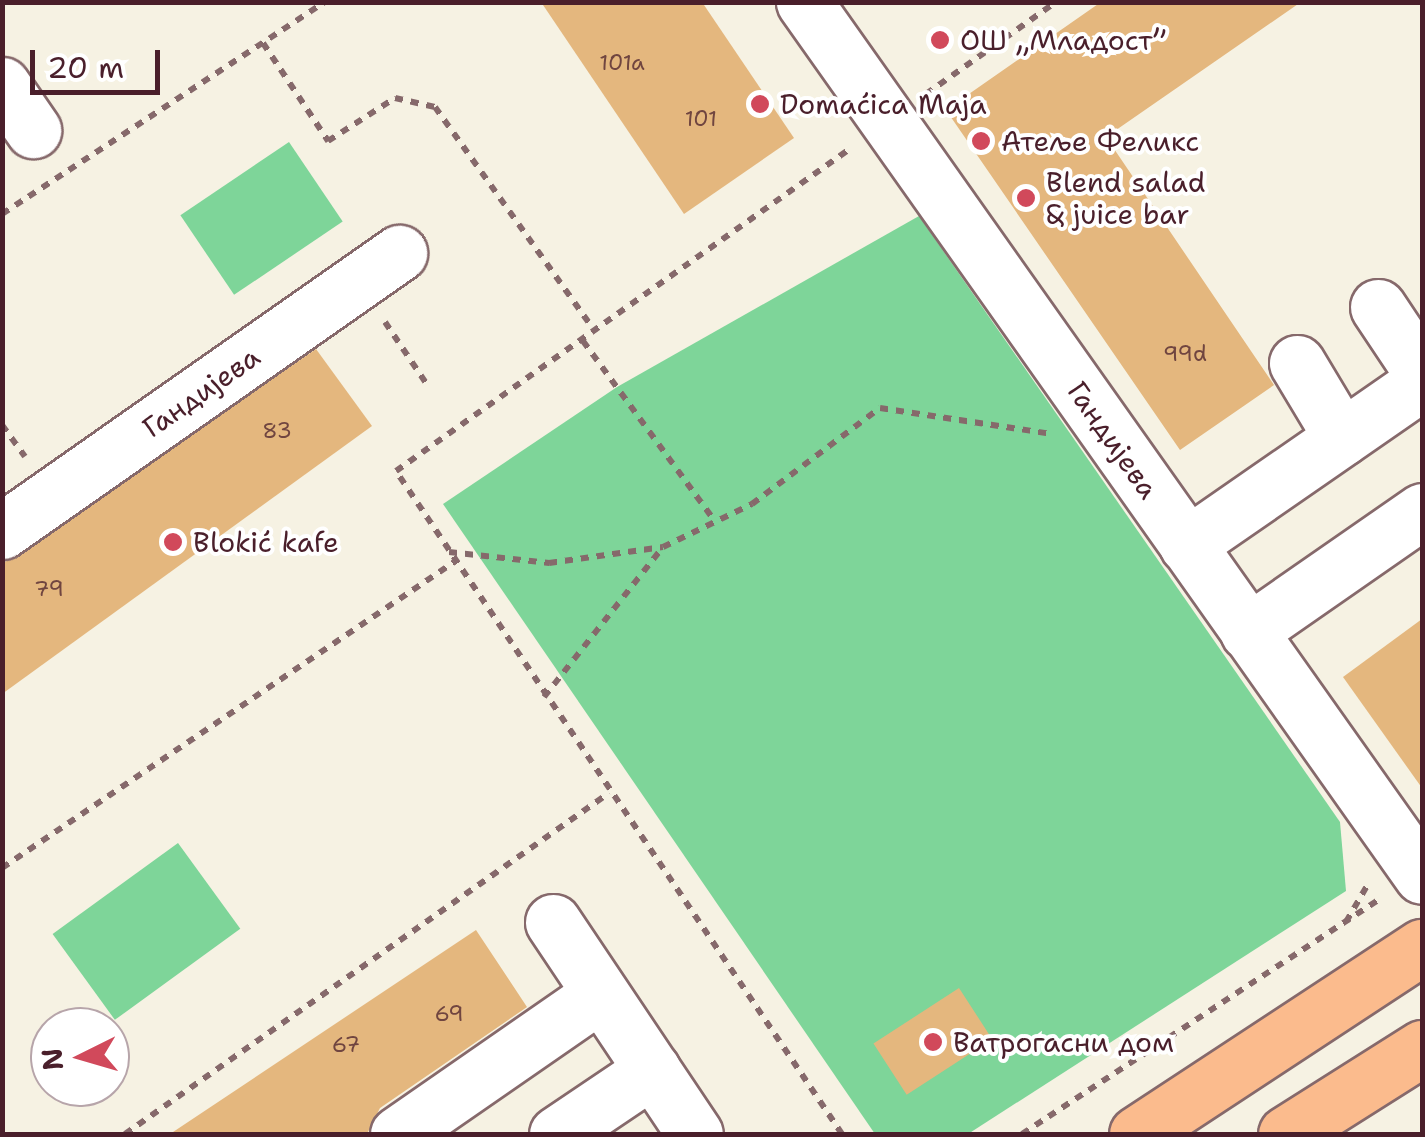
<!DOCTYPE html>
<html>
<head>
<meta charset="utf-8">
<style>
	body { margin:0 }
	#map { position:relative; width:1425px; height:1137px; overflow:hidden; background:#f6f2e3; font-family:"Shantell Sans",sans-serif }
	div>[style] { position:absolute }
	.green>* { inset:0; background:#7ed599; transform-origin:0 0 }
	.building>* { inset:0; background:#e4b77e; transform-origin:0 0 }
	.path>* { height:6px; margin-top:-3px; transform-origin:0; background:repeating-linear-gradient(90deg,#86696b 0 8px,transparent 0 16px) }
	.roads { filter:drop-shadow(2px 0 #86696b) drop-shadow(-2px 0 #86696b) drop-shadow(0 2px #86696b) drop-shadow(0 -2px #86696b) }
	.minor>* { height:55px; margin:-27.5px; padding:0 27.5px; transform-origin:27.5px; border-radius:27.5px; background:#fff }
	.major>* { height:55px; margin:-27.5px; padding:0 27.5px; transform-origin:27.5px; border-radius:27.5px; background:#fbbb8d }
	.dots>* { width:28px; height:28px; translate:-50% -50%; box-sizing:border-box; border:5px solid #fff; border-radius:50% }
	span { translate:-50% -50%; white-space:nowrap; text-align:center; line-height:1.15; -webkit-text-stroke:8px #fff; paint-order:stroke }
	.number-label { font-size:22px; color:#704540 }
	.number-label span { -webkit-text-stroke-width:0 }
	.poi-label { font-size:28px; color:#4a1f2b }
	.left { translate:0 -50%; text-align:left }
	.street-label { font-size:28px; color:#4a1f2b }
	.frame { position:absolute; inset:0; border:5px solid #4a1f2b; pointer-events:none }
	.north { position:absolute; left:30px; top:1007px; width:100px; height:100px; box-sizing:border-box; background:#fff; border:2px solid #b7a5aa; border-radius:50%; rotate:265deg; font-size:28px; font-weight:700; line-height:40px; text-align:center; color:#4a1f2b }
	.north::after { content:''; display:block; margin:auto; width:35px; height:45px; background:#d1495b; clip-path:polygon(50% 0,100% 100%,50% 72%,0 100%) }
	.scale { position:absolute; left:30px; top:50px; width:130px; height:45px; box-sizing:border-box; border:5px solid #4a1f2b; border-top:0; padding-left:12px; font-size:30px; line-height:35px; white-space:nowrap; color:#4a1f2b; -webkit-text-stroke:8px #fff; paint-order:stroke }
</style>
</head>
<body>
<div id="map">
	<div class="green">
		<i style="left:289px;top:142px;width:96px;height:131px;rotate:56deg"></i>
		<i style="clip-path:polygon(919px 216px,1340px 822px,1346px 891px,968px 1134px,875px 1134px,443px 504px,617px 387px)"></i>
		<i style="left:178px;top:843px;width:106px;height:155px;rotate:54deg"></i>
	</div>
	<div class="building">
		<i style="clip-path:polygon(541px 2px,702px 2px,794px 138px,684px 214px)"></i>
		<i style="clip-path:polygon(1101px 2px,1301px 2px,1106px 137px,1274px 385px,1180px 450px,946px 110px)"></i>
		<i style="clip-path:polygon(316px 349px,372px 426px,2px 694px,2px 564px)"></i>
		<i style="clip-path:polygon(1422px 619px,1422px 788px,1343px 677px)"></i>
		<i style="clip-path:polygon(476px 930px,527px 1007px,380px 1108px,367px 1134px,170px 1134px)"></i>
		<i style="left:959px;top:988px;width:61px;height:102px;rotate:57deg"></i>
	</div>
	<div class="path">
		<i style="left:263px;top:43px;width:118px;rotate:56.4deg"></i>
		<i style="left:328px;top:141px;width:80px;rotate:-32.7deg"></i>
		<i style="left:395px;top:98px;width:41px;rotate:12.7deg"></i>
		<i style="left:435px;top:107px;width:277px;rotate:54.5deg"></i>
		<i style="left:926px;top:94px;width:159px;rotate:-35.3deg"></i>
		<i style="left:2px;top:214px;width:386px;rotate:-33.3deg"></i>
		<i style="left:385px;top:322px;width:73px;rotate:56.1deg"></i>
		<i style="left:583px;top:341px;width:222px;rotate:53.8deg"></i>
		<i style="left:2px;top:425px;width:39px;rotate:54deg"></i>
		<i style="left:449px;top:552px;width:101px;rotate:6.3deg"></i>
		<i style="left:549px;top:563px;width:115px;rotate:-8deg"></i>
		<i style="left:544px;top:697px;width:191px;rotate:-51.6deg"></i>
		<i style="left:663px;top:547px;width:99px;rotate:-25.8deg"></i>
		<i style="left:752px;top:504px;width:160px;rotate:-36.9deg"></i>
		<i style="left:880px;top:408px;width:173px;rotate:8.6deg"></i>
		<i style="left:2px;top:868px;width:546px;rotate:-34.1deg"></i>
		<i style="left:1346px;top:922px;width:44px;rotate:-59.9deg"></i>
		<i style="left:125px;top:1134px;width:592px;rotate:-35.17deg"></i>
		<i style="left:842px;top:1134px;width:799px;rotate:-123.93deg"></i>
		<i style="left:396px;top:471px;width:558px;rotate:-35.37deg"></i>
		<i style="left:1022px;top:1134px;width:428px;rotate:-33.3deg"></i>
	</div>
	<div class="roads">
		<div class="minor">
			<i style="left:804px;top:2px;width:1070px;rotate:54.74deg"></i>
			<i style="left:2px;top:85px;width:55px;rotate:55.4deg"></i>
			<i style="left:1378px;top:307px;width:79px;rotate:56.3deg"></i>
			<i style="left:1297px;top:363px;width:87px;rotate:59deg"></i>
			<i style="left:2px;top:531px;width:485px;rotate:-35deg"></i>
			<i style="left:1187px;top:545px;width:286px;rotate:-34.7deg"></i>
			<i style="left:1248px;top:632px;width:212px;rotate:-34.8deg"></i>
			<i style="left:553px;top:922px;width:255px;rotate:56.2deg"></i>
			<i style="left:398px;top:1134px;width:246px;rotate:-34.7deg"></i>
			<i style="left:557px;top:1134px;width:115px;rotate:-34deg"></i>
		</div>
		<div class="major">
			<i style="left:1137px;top:1134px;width:341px;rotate:-33.3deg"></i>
			<i style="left:1286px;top:1134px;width:161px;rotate:-32.3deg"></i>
		</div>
	</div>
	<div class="dots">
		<i style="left:940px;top:40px;background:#d1495b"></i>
		<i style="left:760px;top:104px;background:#d1495b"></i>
		<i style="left:981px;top:141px;background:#d1495b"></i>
		<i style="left:1026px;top:198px;background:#d1495b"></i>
		<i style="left:173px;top:542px;background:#d1495b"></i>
		<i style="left:933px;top:1042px;background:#d1495b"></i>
	</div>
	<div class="number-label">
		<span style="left:622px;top:63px">101a</span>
		<span style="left:701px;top:119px">101</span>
		<span style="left:1185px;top:354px">99d</span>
		<span style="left:277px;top:431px">83</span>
		<span style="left:49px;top:589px">79</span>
		<span style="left:449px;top:1014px">69</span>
		<span style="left:346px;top:1045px">67</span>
	</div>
	<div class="poi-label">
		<span class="left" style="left:960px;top:40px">ОШ „Младост”</span>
		<span class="left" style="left:780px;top:104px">Domaćica Maja</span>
		<span class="left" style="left:1001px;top:141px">Атеље Феликс</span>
		<span class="left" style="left:1046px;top:198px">Blend salad<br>&amp; juice bar</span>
		<span class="left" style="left:193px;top:542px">Blokić kafe</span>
		<span class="left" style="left:953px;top:1042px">Ватрогасни дом</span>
	</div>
	<div class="street-label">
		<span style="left:201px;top:392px;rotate:-35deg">Гандијева</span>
		<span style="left:1113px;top:440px;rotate:55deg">Гандијева</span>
	</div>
	<div class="frame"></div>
	<div class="north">N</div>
	<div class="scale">20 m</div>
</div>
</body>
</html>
